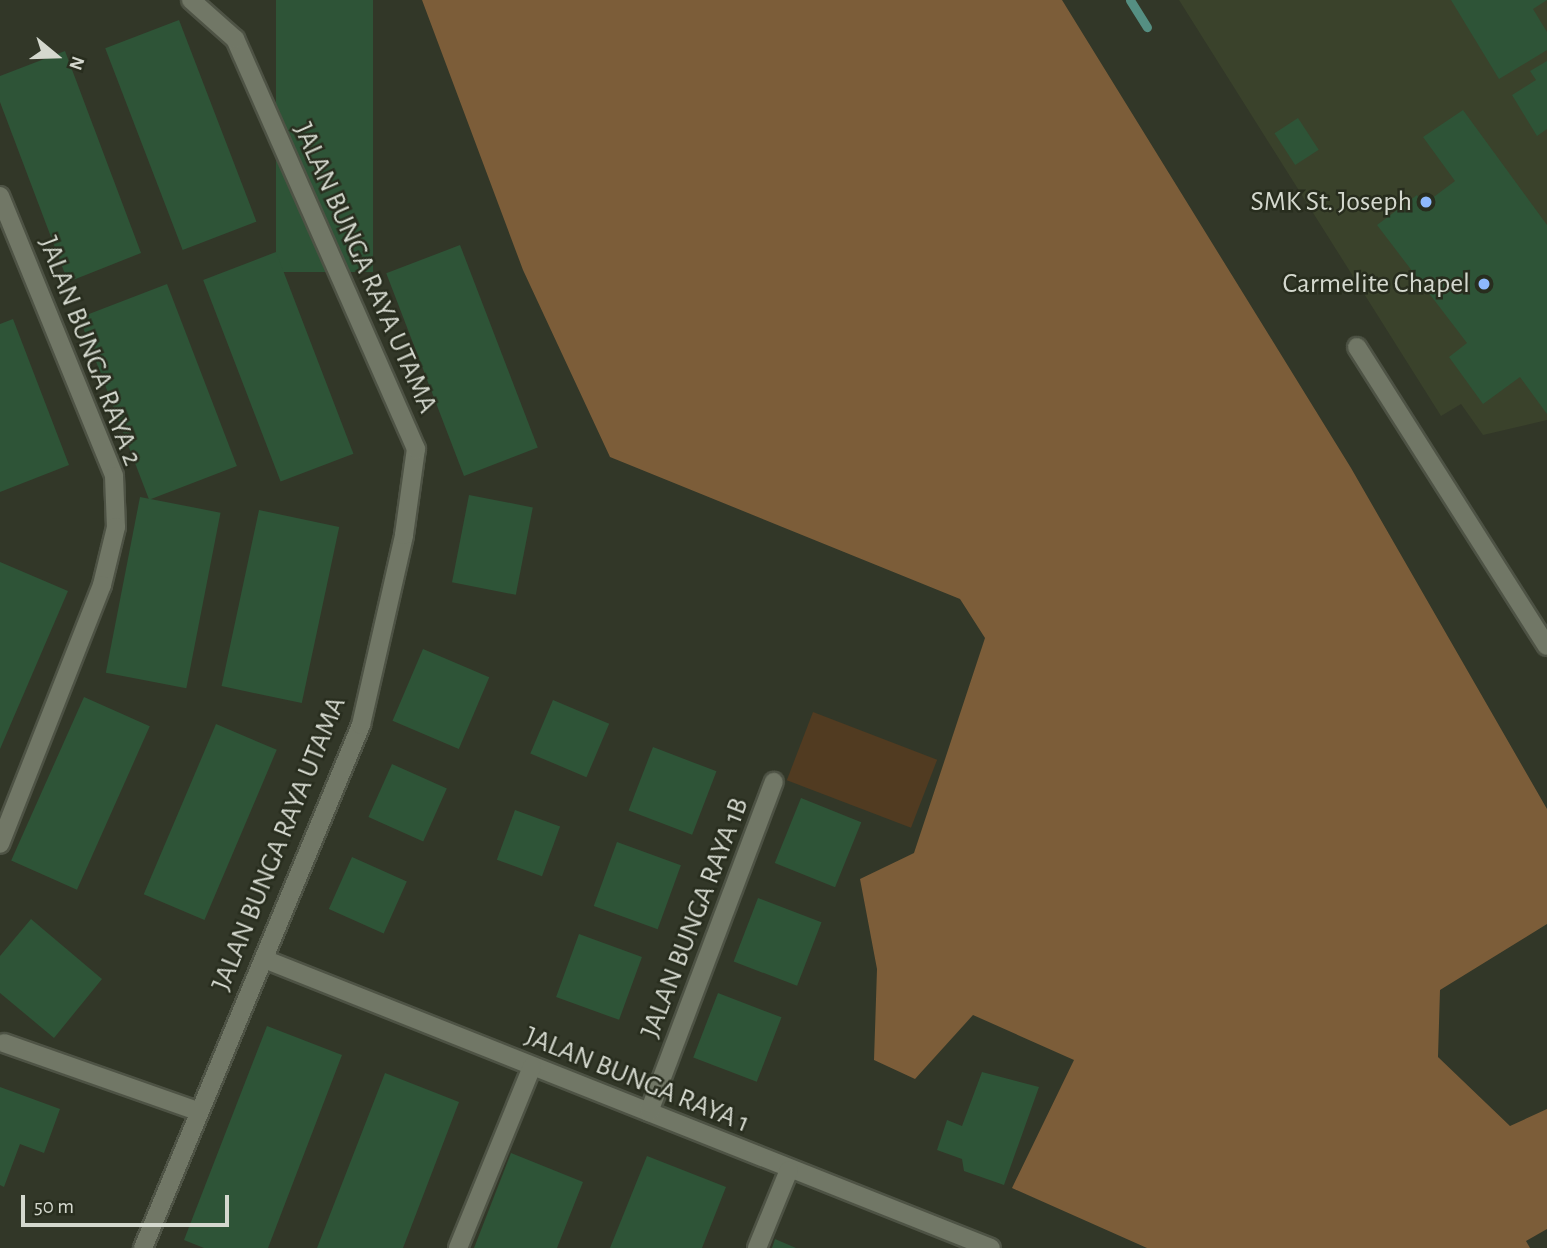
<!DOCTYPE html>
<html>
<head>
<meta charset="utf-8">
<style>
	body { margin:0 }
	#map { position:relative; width:1547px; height:1248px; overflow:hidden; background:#323728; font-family:"Alegreya Sans",sans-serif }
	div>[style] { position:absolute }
	.built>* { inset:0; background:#3a422b }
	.green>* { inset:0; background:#513b21; transform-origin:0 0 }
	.forest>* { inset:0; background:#7c5d39 }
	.stream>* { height:9px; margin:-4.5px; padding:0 4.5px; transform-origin:4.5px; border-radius:4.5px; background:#558f82 }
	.building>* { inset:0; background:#2e5437; transform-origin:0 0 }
	.roads { filter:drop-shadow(2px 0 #4e5345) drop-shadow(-2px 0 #4e5345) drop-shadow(0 2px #4e5345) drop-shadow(0 -2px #4e5345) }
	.minor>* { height:18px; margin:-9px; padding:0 9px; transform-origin:9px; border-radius:9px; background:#717766 }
	.dots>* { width:19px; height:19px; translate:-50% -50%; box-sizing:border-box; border:4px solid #282d1e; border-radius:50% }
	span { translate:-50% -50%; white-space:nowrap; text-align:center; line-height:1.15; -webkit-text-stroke:5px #282d1e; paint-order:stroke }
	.poi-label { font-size:28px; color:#d4d8ce }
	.right { translate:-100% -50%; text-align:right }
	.street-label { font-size:28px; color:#d4d8ce }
	.north { position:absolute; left:21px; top:21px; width:70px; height:70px; -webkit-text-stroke:5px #282d1e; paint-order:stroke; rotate:109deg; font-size:19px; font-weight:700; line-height:28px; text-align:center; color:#d4d8ce }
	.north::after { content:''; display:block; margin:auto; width:24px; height:32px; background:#d4d8ce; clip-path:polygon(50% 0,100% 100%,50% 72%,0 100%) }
	.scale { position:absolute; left:21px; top:1195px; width:208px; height:32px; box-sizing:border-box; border:4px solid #d4d8ce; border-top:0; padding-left:9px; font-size:21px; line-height:24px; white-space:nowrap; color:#d4d8ce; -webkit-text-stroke:5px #282d1e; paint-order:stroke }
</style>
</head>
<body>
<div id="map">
	<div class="built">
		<i style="clip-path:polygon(1179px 0,1547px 0,1547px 420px,1483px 435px,1461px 404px,1441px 416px)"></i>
	</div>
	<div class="green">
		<i style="left:813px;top:712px;width:133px;height:73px;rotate:21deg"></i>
	</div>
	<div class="forest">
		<i style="clip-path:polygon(422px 0,1062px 0,1351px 468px,1547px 809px,1547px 924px,1440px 990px,1438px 1057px,1510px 1126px,1547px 1109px,1547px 1229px,1526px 1241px,1530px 1248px,1147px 1248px,1012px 1188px,1074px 1060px,973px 1015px,915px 1079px,874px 1060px,877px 969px,860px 879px,914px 853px,985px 638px,960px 599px,610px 457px,523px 270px)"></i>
	</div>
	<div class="stream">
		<i style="left:1130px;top:0;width:32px;rotate:58deg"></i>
	</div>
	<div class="building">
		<i style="left:276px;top:0;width:97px;height:272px"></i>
		<i style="clip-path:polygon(1451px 0,1547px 0,1533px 9px,1547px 32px,1547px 50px,1499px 79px)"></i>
		<i style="left:179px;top:20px;width:216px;height:79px;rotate:69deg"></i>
		<i style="clip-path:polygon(65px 51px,141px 253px,68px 282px,0 102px,0 76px)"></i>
		<i style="clip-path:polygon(1547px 61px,1547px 129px,1537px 136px,1512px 95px,1536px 80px,1530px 71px)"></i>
		<i style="clip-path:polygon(1463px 110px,1547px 225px,1547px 414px,1520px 377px,1483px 404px,1449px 357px,1467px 343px,1377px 225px,1417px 195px,1423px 205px,1455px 181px,1423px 137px)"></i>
		<i style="left:1298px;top:118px;width:38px;height:28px;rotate:57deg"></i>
		<i style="left:460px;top:245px;width:217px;height:79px;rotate:69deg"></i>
		<i style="left:276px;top:252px;width:216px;height:78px;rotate:69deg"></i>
		<i style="left:167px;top:284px;width:195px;height:94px;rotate:69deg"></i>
		<i style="clip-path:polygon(13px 319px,69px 465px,0 492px,0 324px)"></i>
		<i style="left:469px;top:495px;width:65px;height:89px;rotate:11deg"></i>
		<i style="left:140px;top:497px;width:82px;height:179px;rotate:11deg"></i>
		<i style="left:259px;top:510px;width:82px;height:180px;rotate:12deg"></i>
		<i style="clip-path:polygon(0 562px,68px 591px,0 749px)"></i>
		<i style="left:423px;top:649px;width:72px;height:78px;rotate:23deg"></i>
		<i style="left:84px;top:697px;width:72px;height:179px;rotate:24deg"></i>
		<i style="left:553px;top:700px;width:61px;height:58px;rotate:23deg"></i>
		<i style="left:216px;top:724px;width:66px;height:185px;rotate:23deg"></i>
		<i style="left:653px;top:747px;width:68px;height:68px;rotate:21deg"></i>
		<i style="left:392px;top:764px;width:60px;height:58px;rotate:24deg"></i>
		<i style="left:801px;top:798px;width:65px;height:70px;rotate:22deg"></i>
		<i style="left:515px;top:810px;width:48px;height:53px;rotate:20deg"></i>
		<i style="left:617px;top:842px;width:68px;height:68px;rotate:20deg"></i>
		<i style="left:352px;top:857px;width:60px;height:57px;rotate:24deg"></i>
		<i style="left:758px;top:898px;width:68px;height:68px;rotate:21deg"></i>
		<i style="clip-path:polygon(31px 919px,102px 979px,54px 1038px,0 993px,0 956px)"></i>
		<i style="left:579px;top:934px;width:67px;height:67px;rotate:20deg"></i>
		<i style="left:718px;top:993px;width:68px;height:69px;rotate:21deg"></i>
		<i style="clip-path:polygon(267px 1026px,342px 1055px,268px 1248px,204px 1248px,184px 1240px)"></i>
		<i style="clip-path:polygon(982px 1072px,1039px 1087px,1004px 1185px,964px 1171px,962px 1159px,937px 1150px,947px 1120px,962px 1126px)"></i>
		<i style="clip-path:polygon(385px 1073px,459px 1102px,403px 1248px,317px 1248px)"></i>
		<i style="clip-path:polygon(0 1087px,60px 1109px,44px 1153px,20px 1144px,4px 1187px,0 1185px)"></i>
		<i style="clip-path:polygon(511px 1153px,583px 1182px,557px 1248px,474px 1248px)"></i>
		<i style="clip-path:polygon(647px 1156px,726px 1187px,702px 1248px,610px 1248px)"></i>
		<i style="clip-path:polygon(775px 1239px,796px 1248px,772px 1248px)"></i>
	</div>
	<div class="roads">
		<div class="minor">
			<i style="left:0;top:196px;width:302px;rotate:67.8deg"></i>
			<i style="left:114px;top:476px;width:51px;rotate:87.8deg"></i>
			<i style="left:116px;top:527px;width:60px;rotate:103.6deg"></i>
			<i style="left:102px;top:585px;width:278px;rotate:111.5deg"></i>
			<i style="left:1357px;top:347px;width:354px;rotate:57.6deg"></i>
			<i style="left:264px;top:959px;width:782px;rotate:21.68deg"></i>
			<i style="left:4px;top:1043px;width:205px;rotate:19.4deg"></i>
			<i style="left:649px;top:1112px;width:353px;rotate:-69.3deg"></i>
			<i style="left:143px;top:1248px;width:567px;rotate:-67.37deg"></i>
			<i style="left:361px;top:725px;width:195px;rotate:-77.2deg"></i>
			<i style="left:404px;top:535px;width:87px;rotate:-82.1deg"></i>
			<i style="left:416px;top:449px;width:448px;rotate:-113.8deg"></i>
			<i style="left:235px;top:39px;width:59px;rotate:-138.4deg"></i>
			<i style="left:458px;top:1248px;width:196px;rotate:-67.8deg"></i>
			<i style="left:757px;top:1248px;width:84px;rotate:-67.7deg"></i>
		</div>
	</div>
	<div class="dots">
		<i style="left:1426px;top:202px;background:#8eb9fd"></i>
		<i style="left:1484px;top:284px;background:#8eb9fd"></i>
	</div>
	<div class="poi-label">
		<span class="right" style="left:1412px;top:202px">SMK St. Joseph</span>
		<span class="right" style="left:1470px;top:284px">Carmelite Chapel</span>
	</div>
	<div class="street-label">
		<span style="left:365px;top:268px;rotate:66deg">JALAN BUNGA RAYA UTAMA</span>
		<span style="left:90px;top:351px;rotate:69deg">JALAN BUNGA RAYA 2</span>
		<span style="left:279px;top:844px;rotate:-68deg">JALAN BUNGA RAYA UTAMA</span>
		<span style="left:695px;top:918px;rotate:-69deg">JALAN BUNGA RAYA 1B</span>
		<span style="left:637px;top:1080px;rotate:22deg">JALAN BUNGA RAYA 1</span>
	</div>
	<div class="north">N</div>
	<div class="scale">50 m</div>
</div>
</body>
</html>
